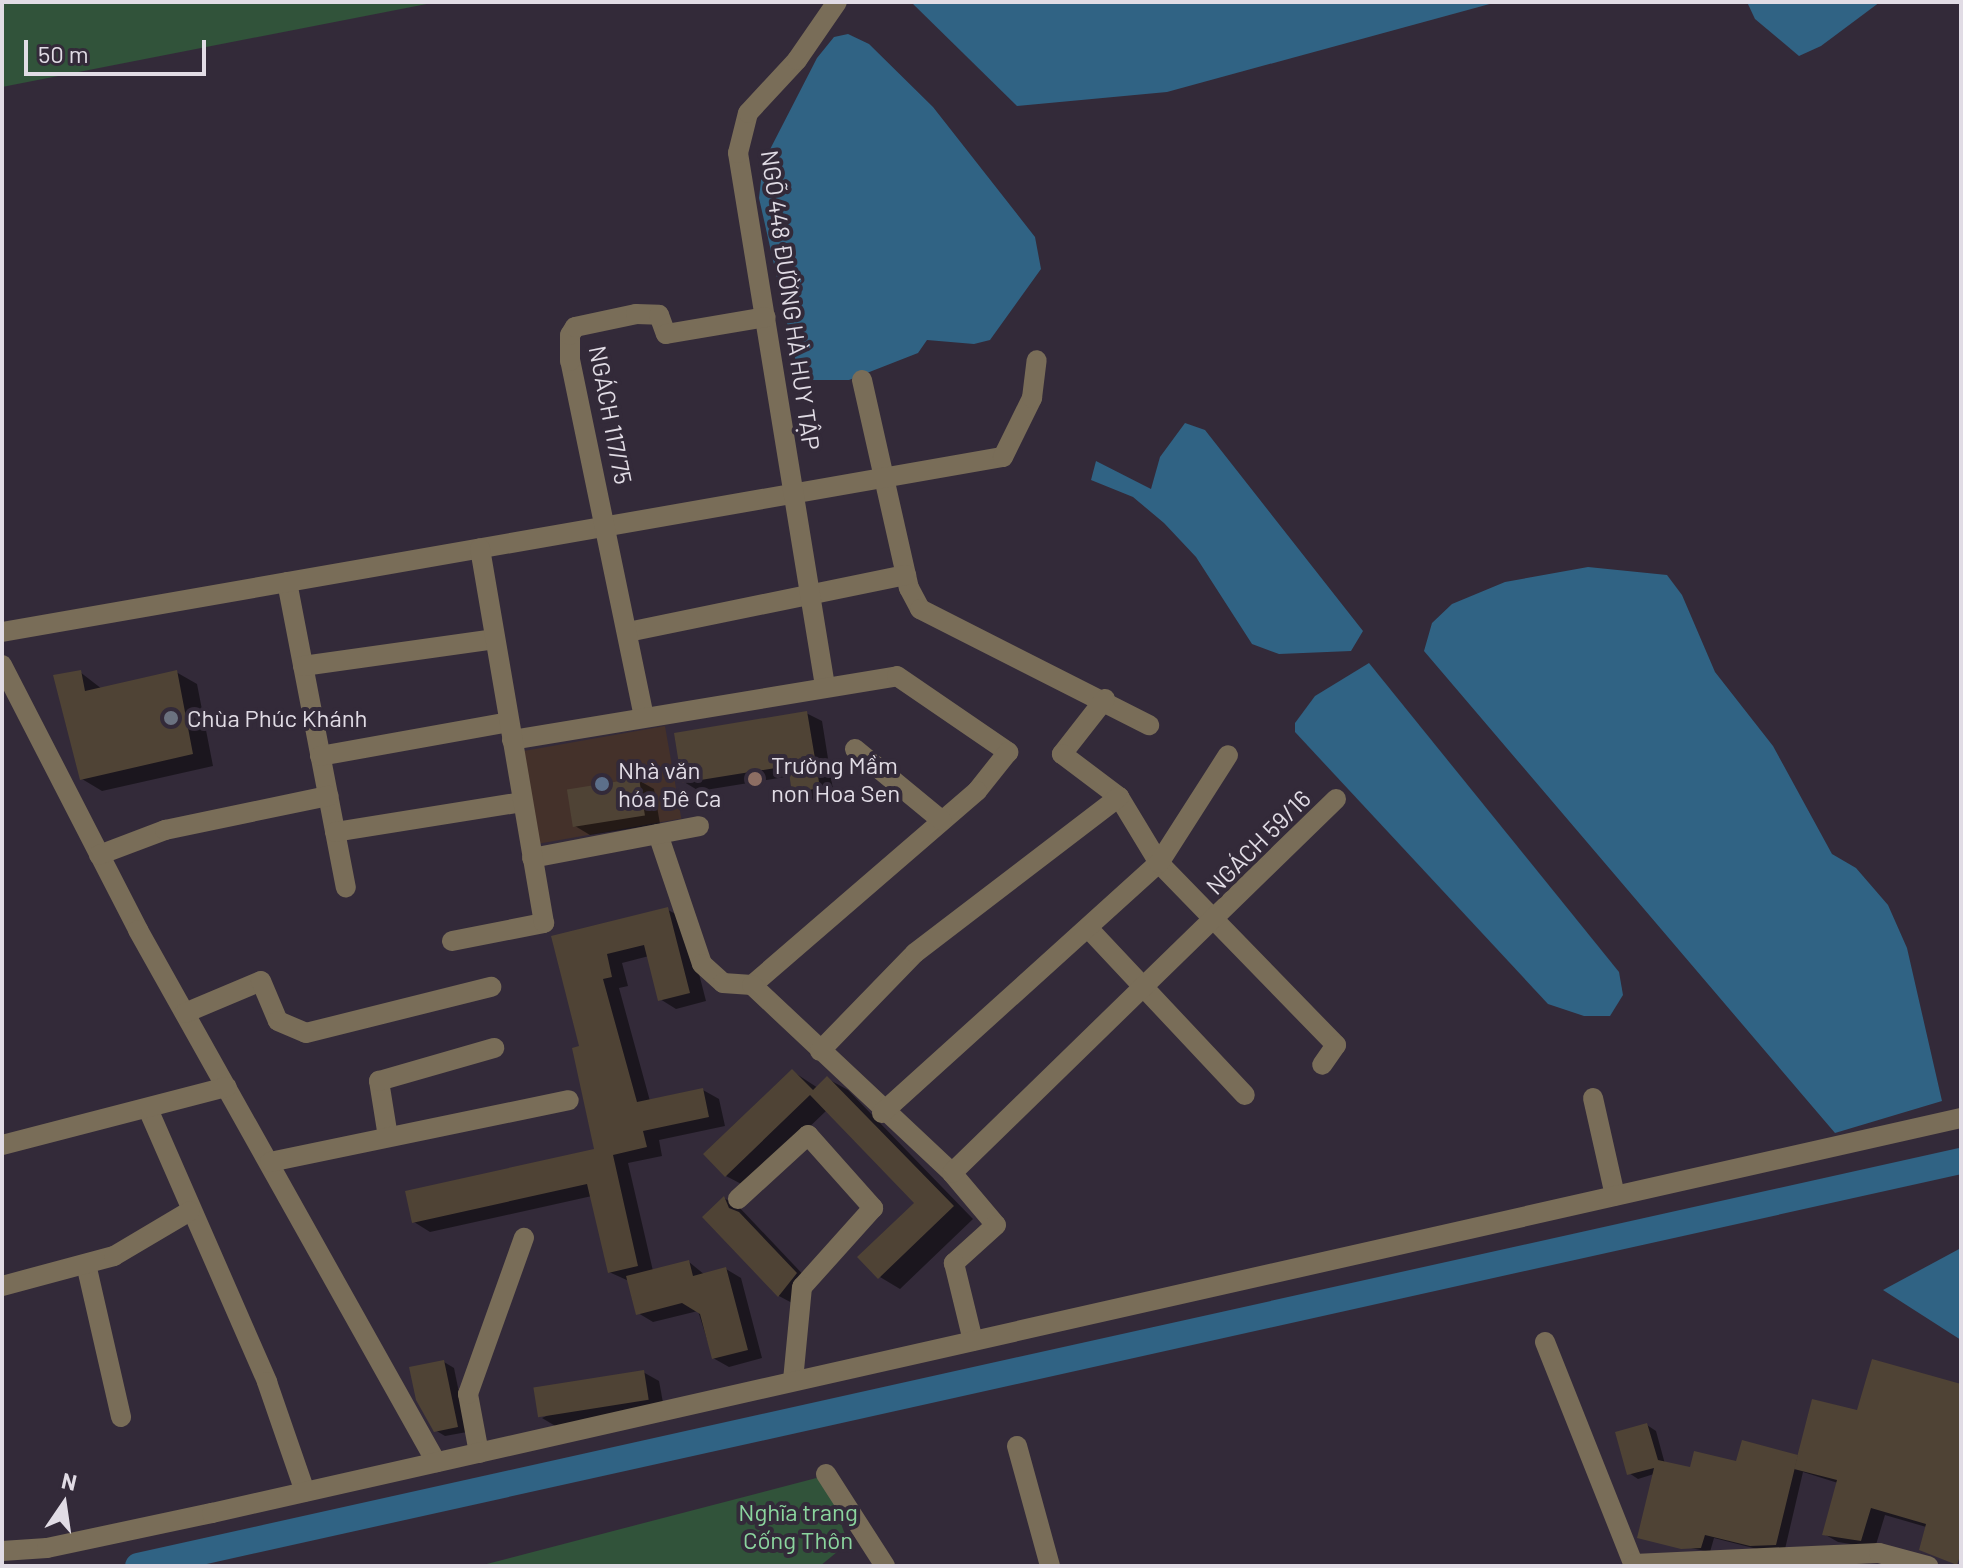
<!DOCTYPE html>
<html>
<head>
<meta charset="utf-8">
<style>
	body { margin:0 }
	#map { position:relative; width:1963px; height:1568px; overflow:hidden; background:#332a39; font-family:Barlow,sans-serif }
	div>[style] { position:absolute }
	.commercial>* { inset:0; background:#44312a; transform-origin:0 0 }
	.green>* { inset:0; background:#31533a }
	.water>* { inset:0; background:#306384 }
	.shadow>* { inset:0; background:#0007 }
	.canal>* { height:26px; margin:-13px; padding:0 13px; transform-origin:13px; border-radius:13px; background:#306384 }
	.building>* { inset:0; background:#4f4335; transform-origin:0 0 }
	.minor>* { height:20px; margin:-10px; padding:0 10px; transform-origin:10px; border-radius:10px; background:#796d58 }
	.dots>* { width:22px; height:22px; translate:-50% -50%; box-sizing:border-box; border:4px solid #332a39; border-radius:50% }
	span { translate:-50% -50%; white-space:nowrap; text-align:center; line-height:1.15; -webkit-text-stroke:8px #332a39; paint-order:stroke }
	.street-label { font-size:24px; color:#e1dce5 }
	.poi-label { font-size:24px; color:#e1dce5 }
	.left { translate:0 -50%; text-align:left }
	.park-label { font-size:24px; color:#8bd59e }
	.frame { position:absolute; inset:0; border:4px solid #e1dce5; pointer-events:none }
	.north { position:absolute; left:24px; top:1464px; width:80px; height:80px; -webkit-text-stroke:6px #332a39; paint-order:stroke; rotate:13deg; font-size:22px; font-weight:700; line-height:32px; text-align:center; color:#e1dce5 }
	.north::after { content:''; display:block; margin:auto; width:28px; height:36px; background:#e1dce5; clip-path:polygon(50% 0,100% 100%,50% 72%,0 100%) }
	.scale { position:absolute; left:24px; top:40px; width:182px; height:36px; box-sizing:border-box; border:4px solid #e1dce5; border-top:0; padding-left:10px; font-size:24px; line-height:28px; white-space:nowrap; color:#e1dce5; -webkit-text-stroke:6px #332a39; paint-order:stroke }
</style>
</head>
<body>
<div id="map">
	<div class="commercial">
		<i style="left:665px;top:726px;width:94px;height:145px;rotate:80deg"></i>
	</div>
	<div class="green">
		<i style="clip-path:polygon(2px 2px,437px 2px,2px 87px)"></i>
		<i style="clip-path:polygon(824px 1476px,848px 1543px,820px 1566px,479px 1566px)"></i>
	</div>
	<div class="water">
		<i style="clip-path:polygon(911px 2px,1497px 2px,1167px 92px,1017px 106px)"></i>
		<i style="clip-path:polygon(1747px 2px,1880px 2px,1821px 46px,1799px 56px,1755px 19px)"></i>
		<i style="clip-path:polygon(848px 34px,869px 44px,933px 107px,1035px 237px,1041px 269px,990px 340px,974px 344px,927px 340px,918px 353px,849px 380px,800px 380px,759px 198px,763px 163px,817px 58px,834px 37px)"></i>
		<i style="clip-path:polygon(1185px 423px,1205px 430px,1363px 631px,1351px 651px,1279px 654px,1252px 644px,1196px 557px,1164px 523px,1133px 497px,1091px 480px,1096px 461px,1151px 489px,1160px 457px)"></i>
		<i style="clip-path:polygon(1588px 567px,1667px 575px,1682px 595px,1715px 672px,1773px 746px,1832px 854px,1856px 868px,1888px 905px,1907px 948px,1942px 1101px,1835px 1133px,1424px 651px,1432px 623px,1452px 604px,1505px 582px)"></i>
		<i style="clip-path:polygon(1369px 663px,1619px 972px,1623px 995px,1610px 1016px,1584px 1016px,1548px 1004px,1295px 732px,1295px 723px,1315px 696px)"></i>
		<i style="clip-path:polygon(1961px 1248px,1961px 1340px,1883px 1290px)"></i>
	</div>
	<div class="shadow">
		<i style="clip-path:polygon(80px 672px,102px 689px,176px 672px,197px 684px,213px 766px,102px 791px,82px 779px)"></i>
		<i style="clip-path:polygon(806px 713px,822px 721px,834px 796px,809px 800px,794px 791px,791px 776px,699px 791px,684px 782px)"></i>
		<i style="clip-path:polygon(638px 780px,654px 789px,660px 824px,590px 835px,575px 826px)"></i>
		<i style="clip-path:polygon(668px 910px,685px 919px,706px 1001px,676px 1009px,660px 999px,649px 956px,622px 963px,628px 986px,619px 988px,650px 1101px,703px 1090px,719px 1099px,725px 1126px,659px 1140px,662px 1156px,628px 1163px,653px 1271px,689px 1262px,705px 1275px,726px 1269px,741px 1278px,762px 1358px,729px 1367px,713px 1358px,698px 1311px,653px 1322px,638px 1313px,629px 1281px,609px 1272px,592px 1196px,430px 1232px,414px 1222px,596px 1151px,582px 1048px,554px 938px)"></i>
		<i style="clip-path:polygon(792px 1071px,818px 1088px,828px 1079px,848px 1090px,973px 1219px,900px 1289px,880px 1277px,917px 1203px,827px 1110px,747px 1187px,726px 1176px)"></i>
		<i style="clip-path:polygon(724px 1198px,739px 1207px,811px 1283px,794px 1304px,779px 1296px,705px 1217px)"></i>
		<i style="clip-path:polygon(444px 1362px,454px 1368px,467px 1432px,445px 1436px,435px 1430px)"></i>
		<i style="clip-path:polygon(643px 1372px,659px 1381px,664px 1408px,557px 1427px,542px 1418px)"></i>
		<i style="clip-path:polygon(1961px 1386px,1961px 1458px,1940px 1531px,1885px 1515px,1875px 1548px,1838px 1542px,1824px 1534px,1838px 1483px,1803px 1472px,1785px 1549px,1761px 1550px,1714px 1538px,1710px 1552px,1639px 1537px,1654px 1474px,1638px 1479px,1629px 1473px,1647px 1425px,1656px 1431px,1665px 1464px,1691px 1470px,1797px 1457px,1859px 1412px)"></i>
	</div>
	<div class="canal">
		<i style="left:138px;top:1566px;width:1867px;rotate:-12.53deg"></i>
	</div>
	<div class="building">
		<i style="clip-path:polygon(81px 670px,85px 691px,177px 670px,193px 754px,80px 780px,53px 675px)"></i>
		<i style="clip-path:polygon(807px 711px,820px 788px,792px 793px,788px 766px,682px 783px,674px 733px)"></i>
		<i style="left:639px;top:778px;width:38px;height:73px;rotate:81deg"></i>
		<i style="clip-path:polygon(668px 907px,690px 993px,658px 1001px,644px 945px,607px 954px,612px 977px,603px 979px,637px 1102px,703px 1088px,709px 1117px,643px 1131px,647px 1147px,613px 1155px,638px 1266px,608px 1273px,587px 1184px,412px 1223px,405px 1191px,594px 1149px,572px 1048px,579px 1046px,551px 936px)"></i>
		<i style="clip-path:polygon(792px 1069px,813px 1090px,827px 1076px,954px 1206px,878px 1279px,857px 1257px,914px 1203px,810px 1095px,725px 1177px,703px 1154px)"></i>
		<i style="clip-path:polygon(724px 1196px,729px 1208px,739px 1212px,797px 1273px,778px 1297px,702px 1217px)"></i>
		<i style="clip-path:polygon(689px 1260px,693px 1276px,726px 1267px,748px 1350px,712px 1359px,700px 1314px,682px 1303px,636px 1315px,626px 1276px)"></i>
		<i style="clip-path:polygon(1872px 1359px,1961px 1384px,1961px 1553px,1957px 1565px,1919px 1550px,1926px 1524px,1871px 1508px,1861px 1541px,1822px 1535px,1837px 1480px,1794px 1469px,1812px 1399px,1857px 1410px)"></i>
		<i style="clip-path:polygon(444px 1360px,458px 1427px,434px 1432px,416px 1400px,409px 1367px)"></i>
		<i style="left:644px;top:1370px;width:30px;height:112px;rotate:81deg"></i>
		<i style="clip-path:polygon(1647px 1423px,1658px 1460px,1690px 1467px,1694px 1451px,1736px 1461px,1742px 1440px,1798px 1455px,1776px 1545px,1750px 1546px,1705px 1535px,1701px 1548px,1681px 1549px,1637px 1538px,1654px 1468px,1627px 1475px,1615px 1432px)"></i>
	</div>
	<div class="minor">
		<i style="left:862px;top:380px;width:213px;rotate:77.3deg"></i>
		<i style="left:909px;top:588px;width:24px;rotate:62deg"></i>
		<i style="left:920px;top:609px;width:257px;rotate:26.9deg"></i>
		<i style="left:287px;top:582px;width:311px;rotate:79.1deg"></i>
		<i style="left:2px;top:632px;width:1016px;rotate:-9.92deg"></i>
		<i style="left:1003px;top:457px;width:66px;rotate:-63.8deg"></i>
		<i style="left:1032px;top:398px;width:38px;rotate:-83deg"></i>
		<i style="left:628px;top:632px;width:284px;rotate:-11.6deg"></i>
		<i style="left:2px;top:665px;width:298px;rotate:62.8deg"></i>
		<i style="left:138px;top:930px;width:610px;rotate:60.74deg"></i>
		<i style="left:303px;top:666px;width:194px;rotate:-8deg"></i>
		<i style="left:825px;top:686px;width:540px;rotate:-99.27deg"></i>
		<i style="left:738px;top:153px;width:41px;rotate:-76deg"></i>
		<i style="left:748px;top:113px;width:72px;rotate:-47.2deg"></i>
		<i style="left:797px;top:60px;width:70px;rotate:-55.4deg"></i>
		<i style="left:1105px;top:699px;width:70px;rotate:128deg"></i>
		<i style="left:1062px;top:754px;width:71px;rotate:37deg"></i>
		<i style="left:1119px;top:797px;width:77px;rotate:58.8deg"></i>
		<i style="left:1159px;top:863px;width:254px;rotate:45.8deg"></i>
		<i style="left:1336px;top:1045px;width:24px;rotate:125deg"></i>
		<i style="left:644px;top:717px;width:364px;rotate:-101.7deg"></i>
		<i style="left:570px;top:361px;width:26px;rotate:-90deg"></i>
		<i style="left:570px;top:335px;width:9px;rotate:-58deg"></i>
		<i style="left:575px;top:327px;width:62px;rotate:-12deg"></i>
		<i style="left:636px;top:314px;width:23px;rotate:2deg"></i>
		<i style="left:659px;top:315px;width:20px;rotate:70deg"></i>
		<i style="left:666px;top:334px;width:101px;rotate:-9.6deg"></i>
		<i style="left:512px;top:740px;width:390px;rotate:-9.4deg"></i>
		<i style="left:897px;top:676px;width:135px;rotate:34.4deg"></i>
		<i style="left:1008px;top:752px;width:50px;rotate:128.5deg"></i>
		<i style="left:977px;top:791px;width:297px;rotate:139.2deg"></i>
		<i style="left:855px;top:749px;width:112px;rotate:39.5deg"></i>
		<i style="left:320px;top:756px;width:192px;rotate:-10.2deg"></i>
		<i style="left:335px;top:832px;width:189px;rotate:-9.1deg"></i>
		<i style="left:658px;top:834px;width:137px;rotate:71.3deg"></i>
		<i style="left:702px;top:964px;width:28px;rotate:42deg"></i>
		<i style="left:723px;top:983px;width:29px;rotate:4deg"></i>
		<i style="left:752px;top:985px;width:274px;rotate:43.2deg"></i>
		<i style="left:952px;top:1173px;width:68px;rotate:49.8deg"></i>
		<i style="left:996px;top:1225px;width:57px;rotate:137.9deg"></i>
		<i style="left:954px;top:1263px;width:80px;rotate:76.3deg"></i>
		<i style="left:99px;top:855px;width:71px;rotate:-20.7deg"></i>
		<i style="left:165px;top:830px;width:167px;rotate:-11.8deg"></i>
		<i style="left:532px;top:858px;width:170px;rotate:-10.8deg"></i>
		<i style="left:1088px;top:928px;width:229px;rotate:46.8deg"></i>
		<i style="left:452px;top:941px;width:94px;rotate:-11.1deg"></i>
		<i style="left:544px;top:923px;width:380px;rotate:-99.7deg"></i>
		<i style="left:185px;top:1013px;width:82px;rotate:-22.8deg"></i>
		<i style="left:261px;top:981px;width:43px;rotate:67deg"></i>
		<i style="left:278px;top:1021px;width:30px;rotate:23deg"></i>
		<i style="left:306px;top:1033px;width:191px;rotate:-14deg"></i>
		<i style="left:820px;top:1051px;width:136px;rotate:-45.9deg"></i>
		<i style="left:915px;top:953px;width:257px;rotate:-37.4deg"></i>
		<i style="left:1593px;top:1098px;width:100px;rotate:77.3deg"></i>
		<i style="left:148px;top:1109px;width:298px;rotate:66.4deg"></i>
		<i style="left:267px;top:1382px;width:116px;rotate:70.9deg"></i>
		<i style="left:882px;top:1113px;width:373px;rotate:-42.1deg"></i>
		<i style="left:1159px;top:863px;width:128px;rotate:-57.4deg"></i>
		<i style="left:388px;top:1137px;width:57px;rotate:-99.1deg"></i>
		<i style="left:379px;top:1081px;width:120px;rotate:-16deg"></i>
		<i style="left:2px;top:1145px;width:232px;rotate:-14.5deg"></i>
		<i style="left:270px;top:1162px;width:305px;rotate:-11.7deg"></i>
		<i style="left:952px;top:1173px;width:536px;rotate:-44.24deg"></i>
		<i style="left:738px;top:1199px;width:95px;rotate:-42.4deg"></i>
		<i style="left:808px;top:1135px;width:98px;rotate:48.3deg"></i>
		<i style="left:873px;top:1208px;width:106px;rotate:131.9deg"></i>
		<i style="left:802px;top:1287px;width:94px;rotate:95.5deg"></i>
		<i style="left:86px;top:1264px;width:157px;rotate:77.1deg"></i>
		<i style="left:2px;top:1286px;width:116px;rotate:-15deg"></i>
		<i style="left:114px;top:1256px;width:88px;rotate:-30.6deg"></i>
		<i style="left:1545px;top:1342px;width:241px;rotate:68.3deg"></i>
		<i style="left:1017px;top:1446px;width:124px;rotate:74.6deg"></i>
		<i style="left:479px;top:1453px;width:60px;rotate:-100.6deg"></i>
		<i style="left:468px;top:1394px;width:166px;rotate:-70.3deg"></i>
		<i style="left:826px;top:1474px;width:109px;rotate:57.3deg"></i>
		<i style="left:2px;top:1551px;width:45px;rotate:-3.8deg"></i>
		<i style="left:47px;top:1548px;width:169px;rotate:-12deg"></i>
		<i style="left:212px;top:1513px;width:1793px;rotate:-12.73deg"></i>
		<i style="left:1634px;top:1564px;width:245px;rotate:-2.6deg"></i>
		<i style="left:1879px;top:1553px;width:51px;rotate:14.9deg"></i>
	</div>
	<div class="dots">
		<i style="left:171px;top:718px;background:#6b7280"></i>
		<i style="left:755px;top:779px;background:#8d6e63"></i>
		<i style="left:602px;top:784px;background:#5c6f8a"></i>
	</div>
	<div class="street-label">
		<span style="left:791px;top:300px;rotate:82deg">NGÕ 448 ĐƯỜNG HÀ HUY TẬP</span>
		<span style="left:611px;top:415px;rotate:79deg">NGÁCH 117/75</span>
		<span style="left:1258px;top:842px;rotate:-45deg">NGÁCH 59/16</span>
	</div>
	<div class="poi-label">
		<span class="left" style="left:187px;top:718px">Chùa Phúc Khánh</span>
		<span class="left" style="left:771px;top:779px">Trường Mầm<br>non Hoa Sen</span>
		<span class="left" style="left:618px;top:784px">Nhà văn<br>hóa Đê Ca</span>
	</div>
	<div class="park-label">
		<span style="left:798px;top:1526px">Nghĩa trang<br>Cống Thôn</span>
	</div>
	<div class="frame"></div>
	<div class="north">N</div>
	<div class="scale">50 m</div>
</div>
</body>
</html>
